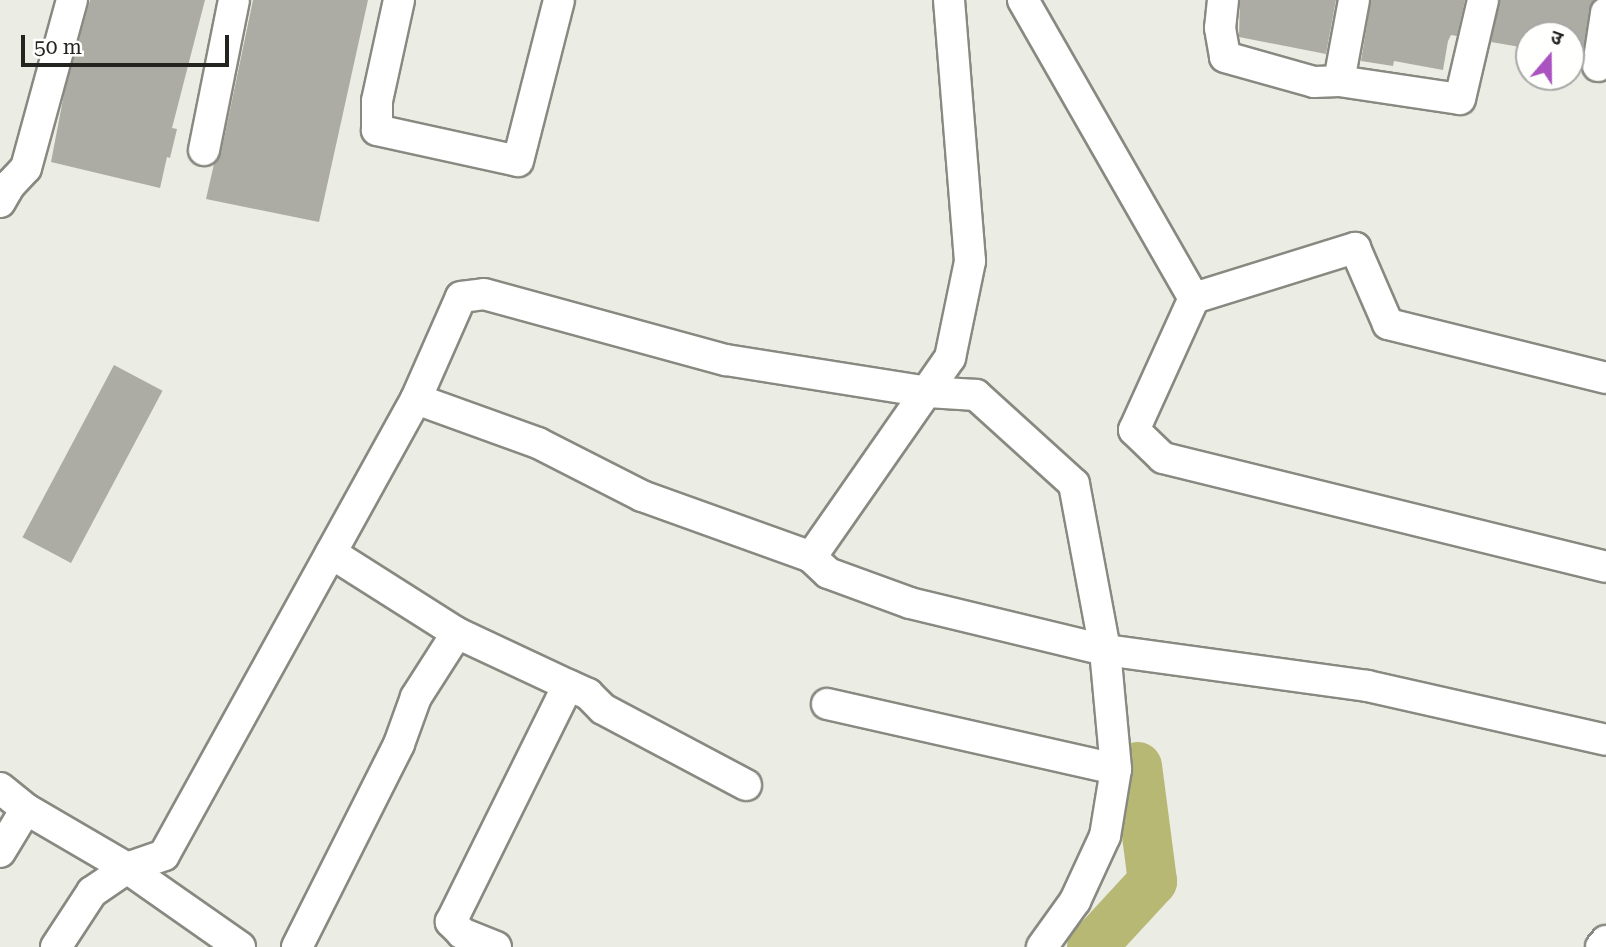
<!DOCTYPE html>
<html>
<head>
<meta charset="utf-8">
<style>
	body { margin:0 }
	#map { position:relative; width:1606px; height:947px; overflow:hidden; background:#ebece3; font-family:"Roboto Serif","Noto Sans Devanagari",serif }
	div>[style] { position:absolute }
	.river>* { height:49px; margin:-24.5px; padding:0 24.5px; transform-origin:24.5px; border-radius:24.5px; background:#b7b874 }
	.building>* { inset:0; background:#acaca4; transform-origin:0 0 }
	.roads { filter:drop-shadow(2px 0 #888981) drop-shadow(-2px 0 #888981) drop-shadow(0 2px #888981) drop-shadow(0 -2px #888981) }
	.minor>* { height:30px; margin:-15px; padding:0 15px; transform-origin:15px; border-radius:15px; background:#fff }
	span { translate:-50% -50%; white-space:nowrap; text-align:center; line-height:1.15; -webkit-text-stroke:7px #fffffe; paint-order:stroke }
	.north { position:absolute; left:1515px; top:21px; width:70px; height:70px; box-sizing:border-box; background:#fffffe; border:2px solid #a7a7a5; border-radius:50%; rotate:20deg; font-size:19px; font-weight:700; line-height:28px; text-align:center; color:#232320 }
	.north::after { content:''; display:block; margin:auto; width:24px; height:32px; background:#aa53c0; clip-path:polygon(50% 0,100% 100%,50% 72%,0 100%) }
	.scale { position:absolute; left:21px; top:35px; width:208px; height:32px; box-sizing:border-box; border:4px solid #232320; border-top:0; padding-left:9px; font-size:21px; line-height:24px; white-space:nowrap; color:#232320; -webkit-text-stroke:5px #fffffe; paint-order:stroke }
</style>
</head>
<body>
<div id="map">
	<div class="river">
		<i style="left:1091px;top:947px;width:90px;rotate:-47.3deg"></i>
		<i style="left:1152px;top:881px;width:116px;rotate:-97.4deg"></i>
	</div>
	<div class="building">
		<i style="clip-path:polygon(90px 0,205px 0,172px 128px,177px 129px,170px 158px,167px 157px,160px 188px,51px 162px,64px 94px)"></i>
		<i style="clip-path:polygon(253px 0,368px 0,319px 222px,206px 199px,214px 164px,221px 153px)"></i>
		<i style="clip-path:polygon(1240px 0,1336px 0,1326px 54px,1239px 37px)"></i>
		<i style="clip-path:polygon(1371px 0,1465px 0,1457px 36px,1451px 35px,1448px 41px,1443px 70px,1394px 61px,1393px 66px,1361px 61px)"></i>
		<i style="clip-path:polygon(1500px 0,1595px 0,1589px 10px,1581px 64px,1571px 62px,1571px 35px,1529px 35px,1526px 48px,1491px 42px)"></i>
		<i style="left:114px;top:365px;width:55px;height:195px;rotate:28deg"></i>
	</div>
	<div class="roads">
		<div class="minor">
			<i style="left:399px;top:0;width:103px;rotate:102.3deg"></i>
			<i style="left:377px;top:101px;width:29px;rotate:90deg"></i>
			<i style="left:377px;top:130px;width:144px;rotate:12.4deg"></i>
			<i style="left:518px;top:161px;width:166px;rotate:-75.7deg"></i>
			<i style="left:1023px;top:0;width:344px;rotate:60.2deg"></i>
			<i style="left:1194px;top:298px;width:169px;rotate:-17.3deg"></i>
			<i style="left:1355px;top:248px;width:83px;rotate:66.5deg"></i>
			<i style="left:1388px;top:324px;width:225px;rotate:13.9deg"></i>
			<i style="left:1223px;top:0;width:28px;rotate:96deg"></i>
			<i style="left:1220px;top:28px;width:29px;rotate:80deg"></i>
			<i style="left:1225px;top:57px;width:92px;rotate:15.7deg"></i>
			<i style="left:1314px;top:82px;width:25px;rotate:-2deg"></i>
			<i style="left:1339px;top:81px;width:122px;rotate:8.5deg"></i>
			<i style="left:1460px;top:99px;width:102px;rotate:-76.9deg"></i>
			<i style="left:1598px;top:66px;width:54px;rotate:-81.4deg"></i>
			<i style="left:1339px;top:81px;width:82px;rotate:-79.5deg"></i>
			<i style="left:204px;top:150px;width:153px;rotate:-78.7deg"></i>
			<i style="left:0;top:202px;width:20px;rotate:-60deg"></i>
			<i style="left:10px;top:185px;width:23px;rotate:-47deg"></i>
			<i style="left:26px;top:168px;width:174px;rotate:-74.7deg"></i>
			<i style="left:1194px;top:298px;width:145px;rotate:114.4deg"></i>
			<i style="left:1134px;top:430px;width:40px;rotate:44deg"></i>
			<i style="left:1163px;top:458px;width:456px;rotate:13.8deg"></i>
			<i style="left:416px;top:399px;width:130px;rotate:19.8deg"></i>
			<i style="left:538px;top:443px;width:117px;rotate:27deg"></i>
			<i style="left:642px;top:496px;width:180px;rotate:19.8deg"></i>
			<i style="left:811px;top:557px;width:23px;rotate:43deg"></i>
			<i style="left:828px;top:573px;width:87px;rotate:20.1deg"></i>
			<i style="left:910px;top:603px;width:201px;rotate:13.6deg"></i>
			<i style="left:1105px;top:650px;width:264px;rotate:7.8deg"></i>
			<i style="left:1367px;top:686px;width:245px;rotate:12.7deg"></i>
			<i style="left:331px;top:553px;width:149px;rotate:32.4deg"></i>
			<i style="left:457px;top:633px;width:123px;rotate:25.1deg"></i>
			<i style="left:811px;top:557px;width:243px;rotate:-55.1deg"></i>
			<i style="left:950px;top:358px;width:99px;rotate:-78.3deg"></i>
			<i style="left:970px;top:261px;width:262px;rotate:-94.6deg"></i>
			<i style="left:827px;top:704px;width:296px;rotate:12.7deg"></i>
			<i style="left:0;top:788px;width:33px;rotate:39deg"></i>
			<i style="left:26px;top:809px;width:117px;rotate:30.3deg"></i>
			<i style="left:127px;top:868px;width:138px;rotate:35deg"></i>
			<i style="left:0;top:852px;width:50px;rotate:-58.8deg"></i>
			<i style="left:56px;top:947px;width:66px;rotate:-56.8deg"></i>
			<i style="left:92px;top:892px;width:42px;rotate:-34.4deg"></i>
			<i style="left:127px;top:868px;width:39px;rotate:-19deg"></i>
			<i style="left:164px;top:855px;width:521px;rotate:-61.07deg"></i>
			<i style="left:416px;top:399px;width:111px;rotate:-66.2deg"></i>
			<i style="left:461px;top:297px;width:23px;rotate:-7deg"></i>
			<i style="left:484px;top:294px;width:251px;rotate:15.3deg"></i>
			<i style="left:726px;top:360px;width:205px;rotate:9deg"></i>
			<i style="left:928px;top:392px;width:48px;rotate:3.6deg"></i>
			<i style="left:976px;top:395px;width:132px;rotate:42.2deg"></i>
			<i style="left:1074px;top:484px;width:169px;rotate:79.4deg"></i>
			<i style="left:1105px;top:650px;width:120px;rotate:84.7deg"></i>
			<i style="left:1116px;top:769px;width:68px;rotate:99.3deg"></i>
			<i style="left:1105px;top:836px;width:72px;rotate:114.8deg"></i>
			<i style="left:1075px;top:901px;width:57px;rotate:125.7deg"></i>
			<i style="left:297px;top:947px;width:227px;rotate:-63.3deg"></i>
			<i style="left:399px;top:744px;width:50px;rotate:-70.1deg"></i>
			<i style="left:416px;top:697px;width:76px;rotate:-57.4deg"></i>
			<i style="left:496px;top:947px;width:37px;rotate:-158deg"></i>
			<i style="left:462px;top:933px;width:16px;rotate:-135deg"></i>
			<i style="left:451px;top:922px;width:264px;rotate:-63.7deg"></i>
			<i style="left:568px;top:685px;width:22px;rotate:24deg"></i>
			<i style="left:588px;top:694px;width:21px;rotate:45deg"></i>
			<i style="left:603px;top:709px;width:162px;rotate:28deg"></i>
			<i style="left:1601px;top:947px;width:8px;rotate:-50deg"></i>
		</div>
	</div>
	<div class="north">उ</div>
	<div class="scale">50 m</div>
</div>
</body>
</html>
